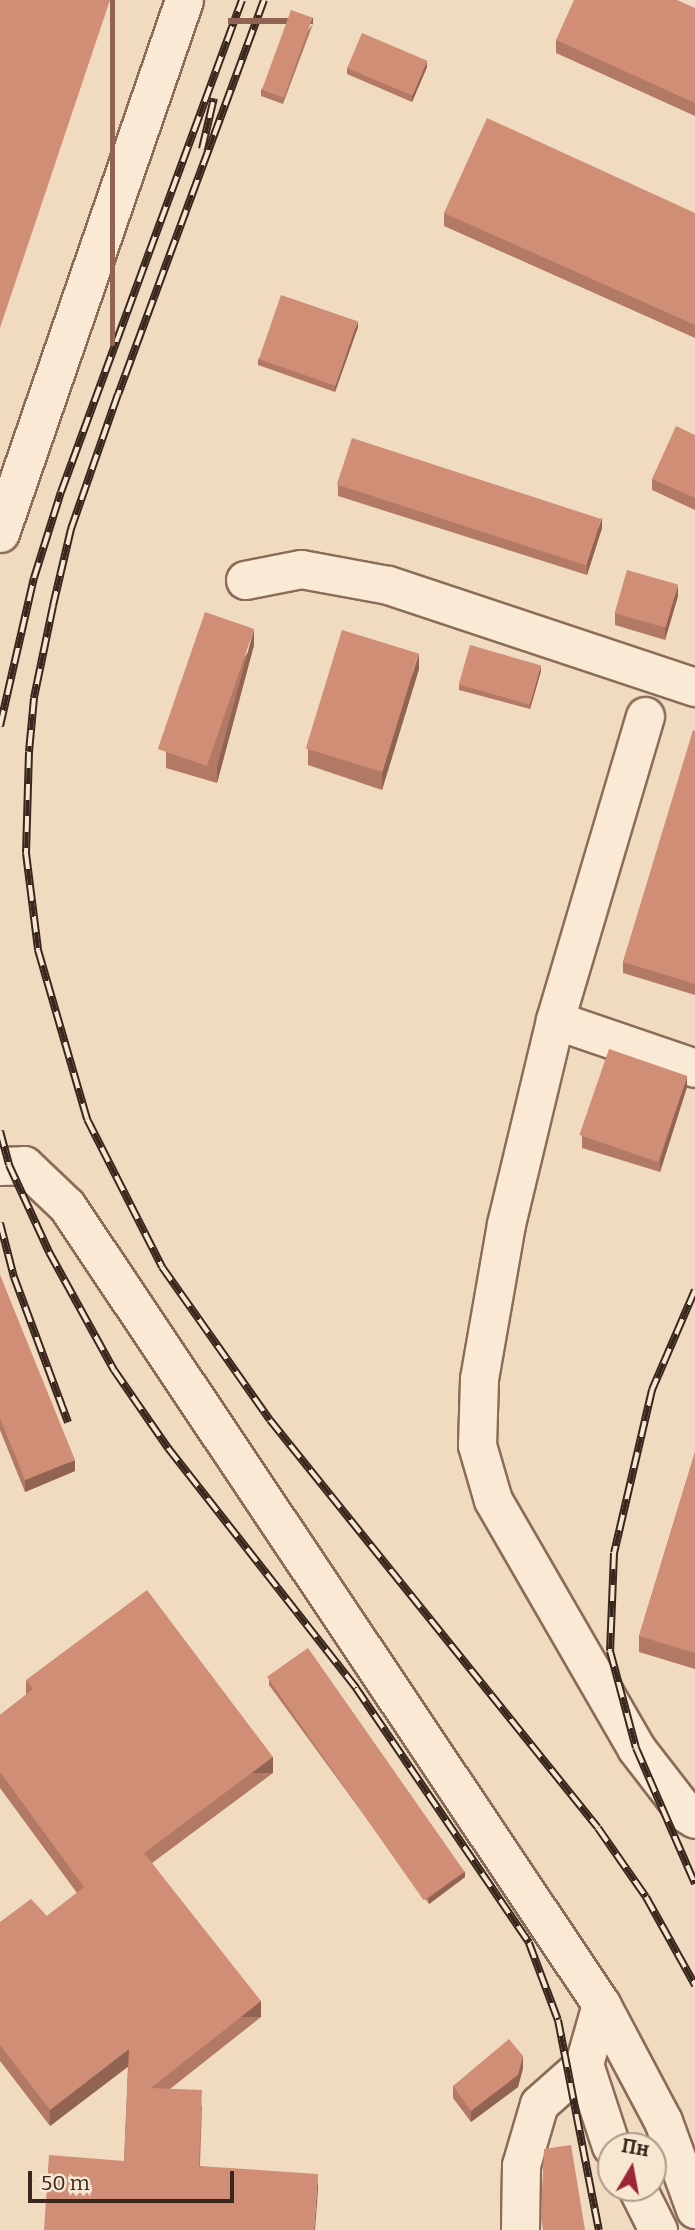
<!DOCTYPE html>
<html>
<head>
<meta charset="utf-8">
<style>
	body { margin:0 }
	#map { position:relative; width:695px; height:2230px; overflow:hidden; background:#f0dbc1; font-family:Bitter,serif }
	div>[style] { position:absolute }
	.roads { filter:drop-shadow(2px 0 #8a6c58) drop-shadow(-2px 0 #8a6c58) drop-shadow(0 2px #8a6c58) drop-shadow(0 -2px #8a6c58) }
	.minor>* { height:37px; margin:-18.5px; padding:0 18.5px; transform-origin:18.5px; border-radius:18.5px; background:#faead5 }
	.rail>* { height:8px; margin-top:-4px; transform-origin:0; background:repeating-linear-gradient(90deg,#f7e7d1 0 16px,#39271d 0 32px); box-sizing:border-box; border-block:2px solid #39271d }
	.wall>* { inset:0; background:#b27a65 }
	.shaded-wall>* { inset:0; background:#916352; transform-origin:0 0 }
	.building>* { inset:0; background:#cf8e75; transform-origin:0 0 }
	span { translate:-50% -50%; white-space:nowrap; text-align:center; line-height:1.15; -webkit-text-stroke:6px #f7e7d1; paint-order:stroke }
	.north { position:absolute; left:597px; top:2132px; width:70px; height:70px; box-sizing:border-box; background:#f7e7d1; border:2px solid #ab9a89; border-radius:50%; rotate:10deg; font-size:19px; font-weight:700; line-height:28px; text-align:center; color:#39271d }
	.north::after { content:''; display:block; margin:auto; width:24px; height:32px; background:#9b2636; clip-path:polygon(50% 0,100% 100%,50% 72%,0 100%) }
	.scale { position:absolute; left:28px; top:2171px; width:206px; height:32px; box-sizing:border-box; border:4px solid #39271d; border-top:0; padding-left:9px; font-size:21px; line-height:24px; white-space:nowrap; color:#39271d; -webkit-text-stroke:5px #f7e7d1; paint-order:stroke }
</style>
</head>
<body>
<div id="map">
	<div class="roads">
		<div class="minor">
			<i style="left:0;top:533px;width:564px;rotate:-70.95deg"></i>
			<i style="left:245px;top:580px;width:57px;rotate:-11.1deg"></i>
			<i style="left:301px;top:569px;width:88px;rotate:10.4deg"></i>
			<i style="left:388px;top:585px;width:324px;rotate:18.4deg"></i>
			<i style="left:645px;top:716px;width:317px;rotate:106.5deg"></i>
			<i style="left:555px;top:1020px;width:210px;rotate:103.5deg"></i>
			<i style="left:506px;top:1224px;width:157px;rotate:99.9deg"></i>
			<i style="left:479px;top:1379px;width:66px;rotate:91.7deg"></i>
			<i style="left:477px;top:1445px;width:57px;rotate:73.8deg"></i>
			<i style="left:493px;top:1500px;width:286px;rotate:60deg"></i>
			<i style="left:636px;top:1748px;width:83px;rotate:52.3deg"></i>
			<i style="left:687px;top:1814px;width:9px;rotate:32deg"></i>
			<i style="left:555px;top:1020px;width:148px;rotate:18.9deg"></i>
			<i style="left:0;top:1166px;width:24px;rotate:-2deg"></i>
			<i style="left:24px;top:1165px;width:59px;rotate:43.6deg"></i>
			<i style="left:67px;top:1206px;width:960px;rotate:56.21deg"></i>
			<i style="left:601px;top:2004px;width:62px;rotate:105.8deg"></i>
			<i style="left:584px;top:2064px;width:60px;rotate:138.4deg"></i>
			<i style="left:539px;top:2104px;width:64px;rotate:106.4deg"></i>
			<i style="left:521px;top:2165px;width:65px;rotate:90.9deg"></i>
			<i style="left:601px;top:2004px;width:132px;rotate:62.1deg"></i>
			<i style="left:663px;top:2121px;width:94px;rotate:70deg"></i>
			<i style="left:584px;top:2064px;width:86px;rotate:71.8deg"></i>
			<i style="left:637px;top:2188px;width:47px;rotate:63.4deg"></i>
		</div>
	</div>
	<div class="rail">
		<i style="left:264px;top:0;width:420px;rotate:110.3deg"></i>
		<i style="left:118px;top:394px;width:143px;rotate:109.2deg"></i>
		<i style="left:71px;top:529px;width:79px;rotate:103.2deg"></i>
		<i style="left:53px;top:606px;width:94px;rotate:101.7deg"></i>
		<i style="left:34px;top:698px;width:54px;rotate:95.3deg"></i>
		<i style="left:29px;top:752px;width:101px;rotate:91.7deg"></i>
		<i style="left:26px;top:853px;width:98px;rotate:82.9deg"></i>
		<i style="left:38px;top:950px;width:176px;rotate:73.8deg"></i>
		<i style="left:87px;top:1119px;width:166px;rotate:63.1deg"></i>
		<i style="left:162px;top:1267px;width:187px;rotate:54.8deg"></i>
		<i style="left:270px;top:1420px;width:523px;rotate:51.2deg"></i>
		<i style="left:598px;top:1828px;width:84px;rotate:55.2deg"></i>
		<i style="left:646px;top:1897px;width:101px;rotate:60.9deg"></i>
		<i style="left:202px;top:149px;width:52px;rotate:-76.8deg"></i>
		<i style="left:0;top:726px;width:152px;rotate:-77.1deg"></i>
		<i style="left:34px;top:578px;width:90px;rotate:-72.6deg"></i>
		<i style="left:61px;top:492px;width:524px;rotate:-69.8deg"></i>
		<i style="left:0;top:1131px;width:35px;rotate:75deg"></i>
		<i style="left:9px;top:1165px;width:96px;rotate:65.3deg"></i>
		<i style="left:49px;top:1252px;width:135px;rotate:61.2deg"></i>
		<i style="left:114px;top:1370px;width:95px;rotate:55.3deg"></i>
		<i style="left:168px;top:1448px;width:305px;rotate:51.9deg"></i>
		<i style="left:356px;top:1688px;width:308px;rotate:55.8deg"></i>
		<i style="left:529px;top:1943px;width:82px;rotate:69.4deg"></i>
		<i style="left:558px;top:2020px;width:214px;rotate:79deg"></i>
		<i style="left:0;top:1223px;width:56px;rotate:75.5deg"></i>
		<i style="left:14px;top:1277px;width:155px;rotate:69.6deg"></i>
		<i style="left:695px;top:1290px;width:109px;rotate:113.3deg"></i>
		<i style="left:652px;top:1390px;width:167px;rotate:103.1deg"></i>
		<i style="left:614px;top:1553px;width:98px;rotate:92.3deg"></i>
		<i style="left:610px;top:1651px;width:100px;rotate:75deg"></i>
		<i style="left:636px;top:1748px;width:148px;rotate:66.5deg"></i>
	</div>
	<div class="wall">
		<i style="clip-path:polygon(695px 8px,695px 116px,556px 53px,556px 40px)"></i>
		<i style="clip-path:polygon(313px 24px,283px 104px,261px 96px,261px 90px)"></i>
		<i style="clip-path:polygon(427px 67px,412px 102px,347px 74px,347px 68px)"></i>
		<i style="clip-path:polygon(444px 213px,695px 213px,695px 338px,444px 226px)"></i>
		<i style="clip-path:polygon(358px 327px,335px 392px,258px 365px,258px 359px)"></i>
		<i style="clip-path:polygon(695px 435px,695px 510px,652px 490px,652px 479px)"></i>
		<i style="clip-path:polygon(338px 485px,602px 528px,587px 575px,338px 496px)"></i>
		<i style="clip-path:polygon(678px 596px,665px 640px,615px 625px,615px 613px)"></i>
		<i style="clip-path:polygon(254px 645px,217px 783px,166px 768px,166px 752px)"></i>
		<i style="clip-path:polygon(419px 669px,382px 790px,308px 765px,308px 749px)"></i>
		<i style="clip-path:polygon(541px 671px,530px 709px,459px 690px,459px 684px)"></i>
		<i style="clip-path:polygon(695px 731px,695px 995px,623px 973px,623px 962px)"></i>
		<i style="clip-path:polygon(687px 1087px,660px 1172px,582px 1148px,582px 1136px)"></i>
		<i style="clip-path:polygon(0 1275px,75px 1471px,25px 1492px,0 1430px)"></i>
		<i style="clip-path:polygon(695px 1452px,695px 1669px,639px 1652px,639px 1636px)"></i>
		<i style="clip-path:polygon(269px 1679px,465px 1877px,429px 1904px,269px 1685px)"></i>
		<i style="clip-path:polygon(26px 1680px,273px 1773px,152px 1863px,261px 2017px,170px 2089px,202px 2106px,200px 2166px,318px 2190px,124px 2161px,128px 2066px,50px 2126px,0 2061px,0 1922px,47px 1916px,77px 1893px,0 1788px,0 1715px,26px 1695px)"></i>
		<i style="clip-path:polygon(523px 2068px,518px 2087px,471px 2122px,453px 2098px,453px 2086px)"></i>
	</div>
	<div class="shaded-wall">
		<i style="left:110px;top:0;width:5px;height:346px"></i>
		<i style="left:313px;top:18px;width:6px;height:85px;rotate:90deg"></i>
		<i style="clip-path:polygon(427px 61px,427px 67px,412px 102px,412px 96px)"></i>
		<i style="clip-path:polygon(358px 321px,358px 327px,335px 392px,335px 386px)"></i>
		<i style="clip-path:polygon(602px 517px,602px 528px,587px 575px,587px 564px)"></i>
		<i style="clip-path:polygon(678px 585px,678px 596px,665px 640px,665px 628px)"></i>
		<i style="clip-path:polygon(254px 629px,254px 645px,217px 783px,217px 767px)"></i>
		<i style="clip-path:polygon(419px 653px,419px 669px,382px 790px,382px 774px)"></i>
		<i style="clip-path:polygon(541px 665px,541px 671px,530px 709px,530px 703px)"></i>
		<i style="clip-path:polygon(687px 1076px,687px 1087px,660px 1172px,660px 1160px)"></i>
		<i style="clip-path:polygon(75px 1460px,75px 1471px,25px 1492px,25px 1480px)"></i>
		<i style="left:273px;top:1757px;width:16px;height:161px;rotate:90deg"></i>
		<i style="clip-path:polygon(465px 1871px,465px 1877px,429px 1904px,429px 1898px)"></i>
		<i style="left:261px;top:2001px;width:16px;height:140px;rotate:90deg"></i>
		<i style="clip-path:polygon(129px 2049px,129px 2066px,50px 2126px,50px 2110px)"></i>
		<i style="clip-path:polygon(523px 2056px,523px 2068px,518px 2087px,471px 2122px,471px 2111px)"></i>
		<i style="clip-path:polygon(318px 2174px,318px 2190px,315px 2230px,314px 2230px)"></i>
	</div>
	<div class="building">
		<i style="clip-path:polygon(0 0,110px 0,0 328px)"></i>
		<i style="clip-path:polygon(574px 0,677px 0,695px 8px,695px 103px,556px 40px)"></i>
		<i style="left:291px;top:10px;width:23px;height:85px;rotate:20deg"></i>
		<i style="left:362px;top:33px;width:71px;height:38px;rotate:23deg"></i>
		<i style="clip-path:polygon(487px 118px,695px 213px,695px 325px,444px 213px)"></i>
		<i style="left:281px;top:295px;width:81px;height:68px;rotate:19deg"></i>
		<i style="clip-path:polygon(676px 426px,695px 435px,695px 498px,652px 479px)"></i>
		<i style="left:352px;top:438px;width:262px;height:49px;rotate:18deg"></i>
		<i style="left:627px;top:570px;width:53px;height:45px;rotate:16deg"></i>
		<i style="left:205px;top:612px;width:52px;height:145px;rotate:19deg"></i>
		<i style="left:342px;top:630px;width:80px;height:124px;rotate:17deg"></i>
		<i style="left:470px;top:645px;width:74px;height:41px;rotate:16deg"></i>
		<i style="clip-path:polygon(693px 730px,695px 731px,695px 984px,623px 962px)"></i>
		<i style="left:609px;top:1049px;width:83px;height:91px;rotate:19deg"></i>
		<i style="clip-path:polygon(0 1275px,75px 1460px,25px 1480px,0 1418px)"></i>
		<i style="clip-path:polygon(695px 1452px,695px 1653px,639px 1636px)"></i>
		<i style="clip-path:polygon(147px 1590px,273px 1757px,144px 1853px,261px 2001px,151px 2088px,202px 2090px,199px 2166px,318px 2174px,314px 2230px,44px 2230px,49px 2155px,124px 2161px,129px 2049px,50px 2110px,0 2045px,0 1922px,31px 1899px,47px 1916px,84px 1887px,0 1772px,0 1715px,33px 1689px,26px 1680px)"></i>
		<i style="left:308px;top:1648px;width:273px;height:50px;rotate:55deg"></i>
		<i style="clip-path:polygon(509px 2039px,523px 2056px,518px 2075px,471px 2111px,453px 2086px)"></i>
		<i style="clip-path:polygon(571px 2145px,585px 2230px,543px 2230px,541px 2215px,544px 2149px)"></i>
	</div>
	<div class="north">Пн</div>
	<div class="scale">50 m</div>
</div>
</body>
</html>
